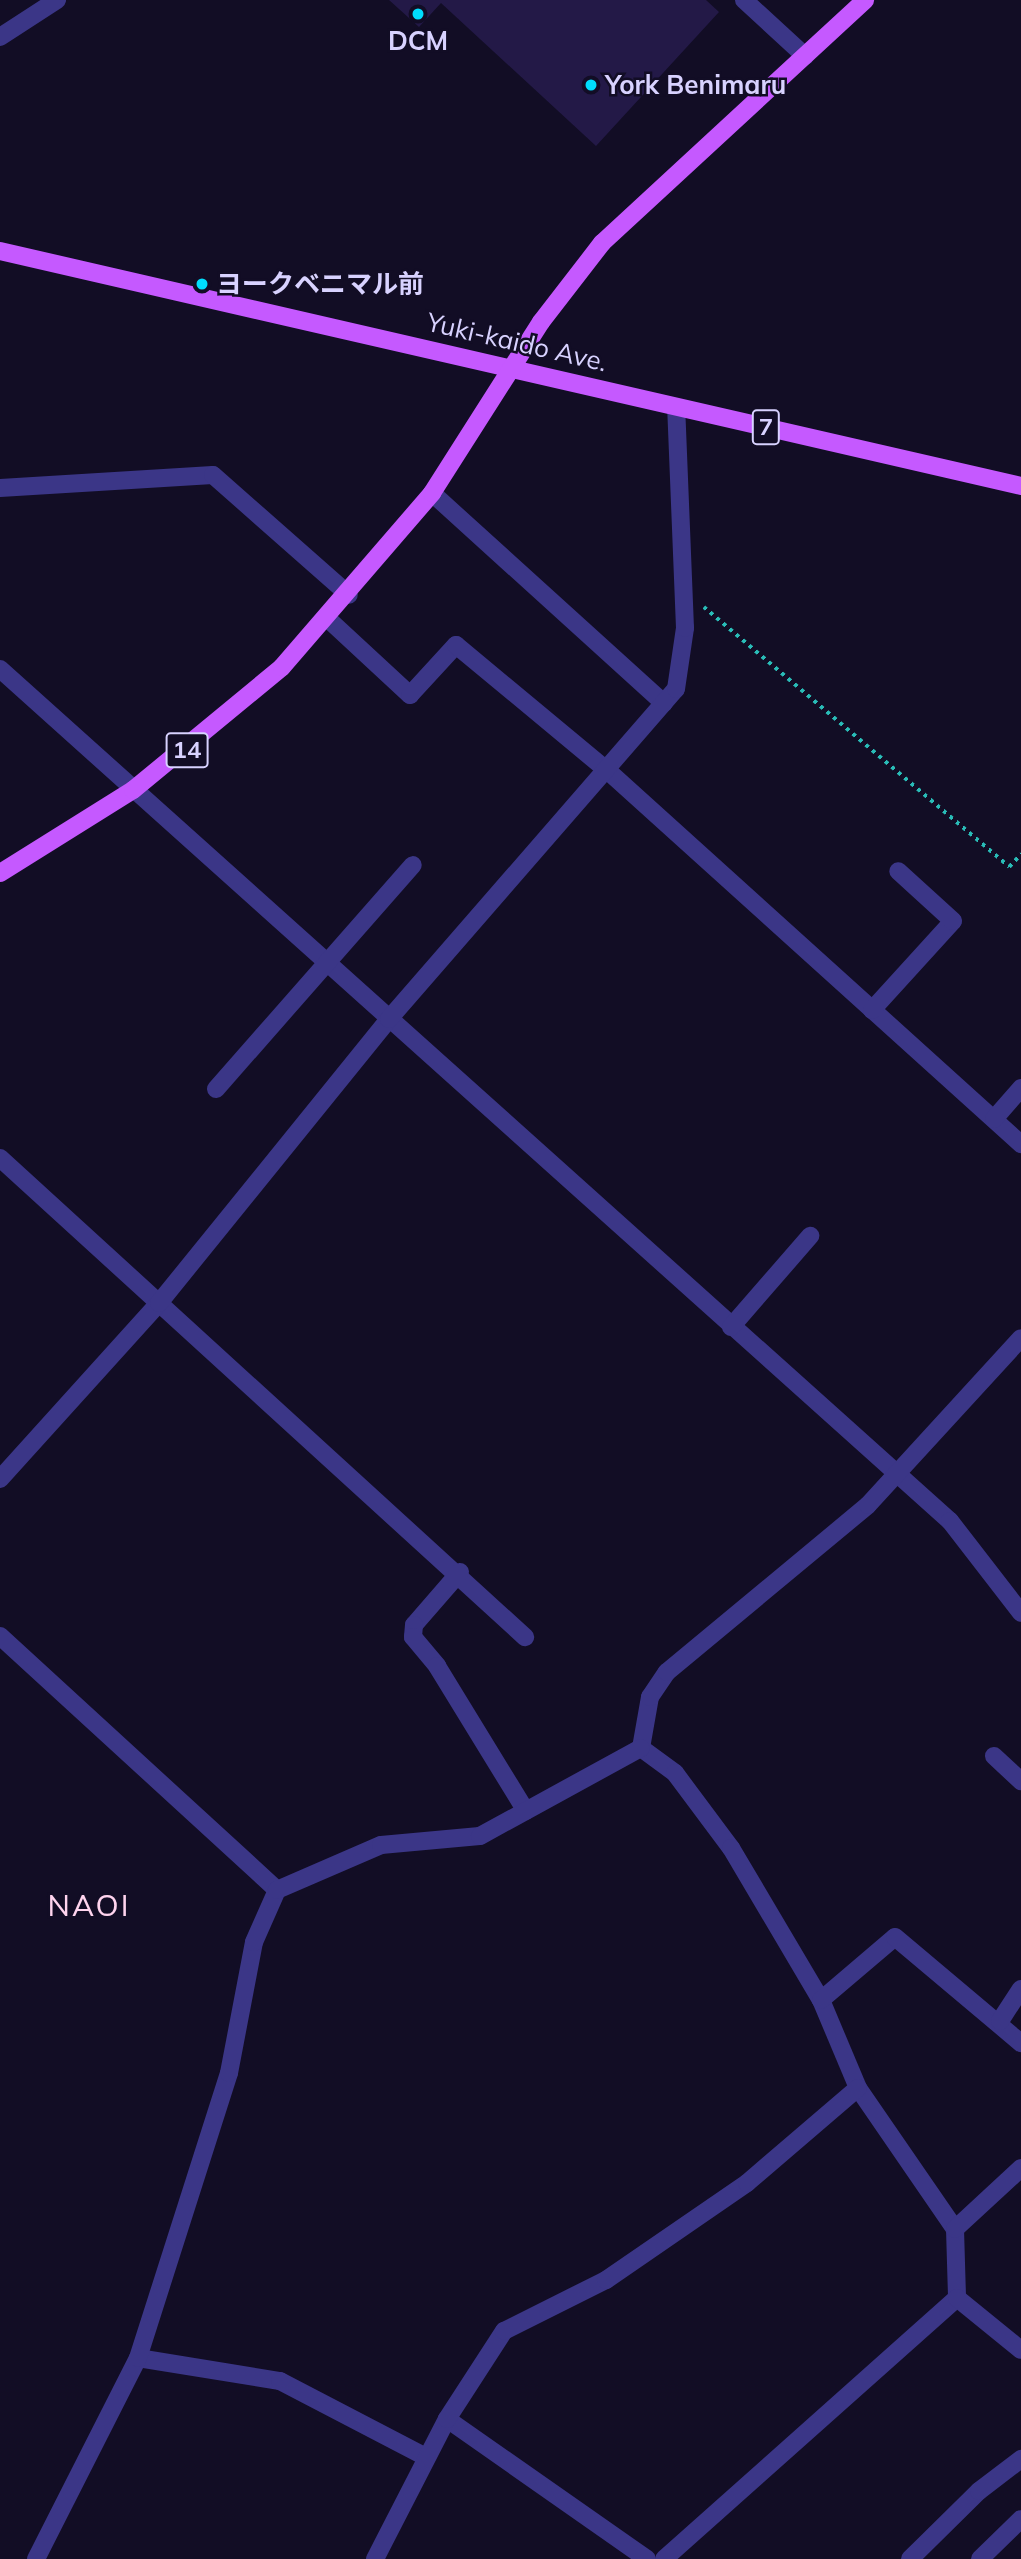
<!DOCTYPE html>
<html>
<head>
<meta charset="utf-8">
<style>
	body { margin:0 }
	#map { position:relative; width:1021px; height:2559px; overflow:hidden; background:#120d25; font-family:Mulish,"Noto Sans JP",sans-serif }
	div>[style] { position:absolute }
	.building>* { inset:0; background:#231947 }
	.path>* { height:3.5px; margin-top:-1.75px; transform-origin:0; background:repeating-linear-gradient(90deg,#29bcb7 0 3.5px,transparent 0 8.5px) }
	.minor>* { height:18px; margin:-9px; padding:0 9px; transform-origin:9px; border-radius:9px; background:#3b3687 }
	.major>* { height:18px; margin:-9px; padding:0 9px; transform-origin:9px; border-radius:9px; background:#c559ff }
	.dots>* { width:19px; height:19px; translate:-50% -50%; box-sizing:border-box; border:4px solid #120d25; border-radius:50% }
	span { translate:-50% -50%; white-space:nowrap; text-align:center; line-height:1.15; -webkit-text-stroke:5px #120d25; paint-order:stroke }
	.shield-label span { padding:2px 5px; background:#120d25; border:2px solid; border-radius:5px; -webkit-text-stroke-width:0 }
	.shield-label { font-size:24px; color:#d8d2ff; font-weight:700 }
	.poi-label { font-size:26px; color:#d8d2ff; font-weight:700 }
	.left { translate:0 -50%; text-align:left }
	.street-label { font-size:26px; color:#d8d2ff }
	.quarter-label { font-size:30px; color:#ffd4ee; letter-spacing:2px }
</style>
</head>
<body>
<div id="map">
	<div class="building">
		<i style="clip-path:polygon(389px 0,706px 0,719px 12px,596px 146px,441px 3px,419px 27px)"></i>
	</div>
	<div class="path">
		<i style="left:704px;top:607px;width:401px;rotate:40.4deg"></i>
		<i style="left:1009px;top:867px;width:18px;rotate:-47deg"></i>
	</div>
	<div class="minor">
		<i style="left:744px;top:0;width:83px;rotate:42.6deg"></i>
		<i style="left:0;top:37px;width:68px;rotate:-33deg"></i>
		<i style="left:0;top:488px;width:213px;rotate:-3.5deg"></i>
		<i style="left:213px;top:475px;width:181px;rotate:41.4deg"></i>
		<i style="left:432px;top:493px;width:313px;rotate:42.2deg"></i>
		<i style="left:328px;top:619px;width:112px;rotate:42.8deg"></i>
		<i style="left:410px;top:695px;width:68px;rotate:-47.4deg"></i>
		<i style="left:456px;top:645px;width:197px;rotate:39.7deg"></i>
		<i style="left:608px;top:771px;width:557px;rotate:42.09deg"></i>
		<i style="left:0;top:669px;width:1276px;rotate:41.89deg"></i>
		<i style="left:950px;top:1521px;width:116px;rotate:52.3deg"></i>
		<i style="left:872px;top:1010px;width:120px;rotate:-47.7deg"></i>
		<i style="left:953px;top:921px;width:74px;rotate:-137.7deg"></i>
		<i style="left:216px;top:1089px;width:298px;rotate:-48.7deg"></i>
		<i style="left:994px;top:1119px;width:41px;rotate:-48.9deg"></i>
		<i style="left:0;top:1158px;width:711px;rotate:42.38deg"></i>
		<i style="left:731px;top:1327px;width:121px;rotate:-49deg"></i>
		<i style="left:0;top:1479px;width:237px;rotate:-47.9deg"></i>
		<i style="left:159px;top:1303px;width:365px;rotate:-51deg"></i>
		<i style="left:389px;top:1019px;width:437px;rotate:-49deg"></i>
		<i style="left:676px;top:689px;width:62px;rotate:-81.6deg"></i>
		<i style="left:685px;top:628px;width:221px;rotate:-92.3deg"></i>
		<i style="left:460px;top:1572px;width:70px;rotate:131deg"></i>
		<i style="left:414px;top:1625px;width:12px;rotate:95deg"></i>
		<i style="left:413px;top:1637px;width:38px;rotate:50deg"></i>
		<i style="left:437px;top:1666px;width:170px;rotate:58.5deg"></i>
		<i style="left:0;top:1636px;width:376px;rotate:42.5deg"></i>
		<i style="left:641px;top:1748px;width:42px;rotate:36.3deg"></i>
		<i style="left:675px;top:1773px;width:94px;rotate:53.3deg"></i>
		<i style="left:731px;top:1848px;width:177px;rotate:59.4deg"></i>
		<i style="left:821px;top:2000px;width:95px;rotate:67.2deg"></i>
		<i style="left:858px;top:2088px;width:171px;rotate:55.5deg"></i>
		<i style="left:955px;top:2229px;width:69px;rotate:88.3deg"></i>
		<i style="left:957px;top:2298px;width:392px;rotate:138.3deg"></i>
		<i style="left:641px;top:1748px;width:52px;rotate:-80deg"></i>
		<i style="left:650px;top:1697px;width:30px;rotate:-56deg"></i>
		<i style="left:667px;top:1672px;width:261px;rotate:-39.7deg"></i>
		<i style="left:868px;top:1505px;width:226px;rotate:-47.5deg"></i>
		<i style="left:994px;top:1756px;width:37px;rotate:43deg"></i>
		<i style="left:821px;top:2000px;width:97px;rotate:-40.4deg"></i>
		<i style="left:895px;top:1937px;width:165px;rotate:40.1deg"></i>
		<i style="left:1000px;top:2021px;width:38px;rotate:-57deg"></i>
		<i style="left:955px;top:2229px;width:90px;rotate:-42.7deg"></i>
		<i style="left:957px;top:2298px;width:82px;rotate:39.1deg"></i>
		<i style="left:138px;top:2358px;width:144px;rotate:9.2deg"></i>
		<i style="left:280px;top:2381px;width:165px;rotate:27.5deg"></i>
		<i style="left:447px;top:2419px;width:244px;rotate:35deg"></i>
		<i style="left:36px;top:2559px;width:225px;rotate:-63.1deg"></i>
		<i style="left:138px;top:2358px;width:299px;rotate:-72.3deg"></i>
		<i style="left:229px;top:2073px;width:133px;rotate:-79.2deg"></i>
		<i style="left:254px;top:1942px;width:57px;rotate:-66.1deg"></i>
		<i style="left:277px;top:1890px;width:113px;rotate:-23.4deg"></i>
		<i style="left:381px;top:1845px;width:99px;rotate:-5.2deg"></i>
		<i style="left:480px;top:1836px;width:183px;rotate:-28.7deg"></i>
		<i style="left:375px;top:2559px;width:157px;rotate:-62.8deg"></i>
		<i style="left:447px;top:2419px;width:105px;rotate:-57.1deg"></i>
		<i style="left:504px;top:2331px;width:114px;rotate:-26.6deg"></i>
		<i style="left:606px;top:2280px;width:171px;rotate:-34.5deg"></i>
		<i style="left:747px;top:2183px;width:146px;rotate:-40.6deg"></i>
		<i style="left:910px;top:2559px;width:97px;rotate:-44.6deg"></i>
		<i style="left:979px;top:2491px;width:53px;rotate:-37.3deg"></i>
		<i style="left:980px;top:2559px;width:57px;rotate:-44.3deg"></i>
	</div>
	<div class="major">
		<i style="left:0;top:251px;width:1048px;rotate:12.96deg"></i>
		<i style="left:0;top:873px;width:157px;rotate:-32deg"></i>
		<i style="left:133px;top:790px;width:193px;rotate:-39.5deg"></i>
		<i style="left:282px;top:667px;width:230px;rotate:-49.2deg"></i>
		<i style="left:432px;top:493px;width:203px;rotate:-57.5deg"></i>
		<i style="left:541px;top:322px;width:100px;rotate:-52.3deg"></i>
		<i style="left:602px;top:243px;width:358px;rotate:-42.7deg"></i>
	</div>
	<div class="dots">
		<i style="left:418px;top:14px;background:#00ddfd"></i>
		<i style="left:591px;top:85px;background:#00ddfd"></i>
		<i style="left:202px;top:284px;background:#00ddfd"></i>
	</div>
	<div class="shield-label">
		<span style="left:766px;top:427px">7</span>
		<span style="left:187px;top:750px">14</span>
	</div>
	<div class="poi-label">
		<span style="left:418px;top:41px">DCM</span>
		<span class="left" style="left:605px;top:85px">York Benimaru</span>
		<span class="left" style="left:216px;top:284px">ヨークベニマル前</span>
	</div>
	<div class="street-label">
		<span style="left:517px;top:342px;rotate:13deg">Yuki-kaido Ave.</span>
	</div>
	<div class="quarter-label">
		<span style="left:89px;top:1905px">NAOI</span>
	</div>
</div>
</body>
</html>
